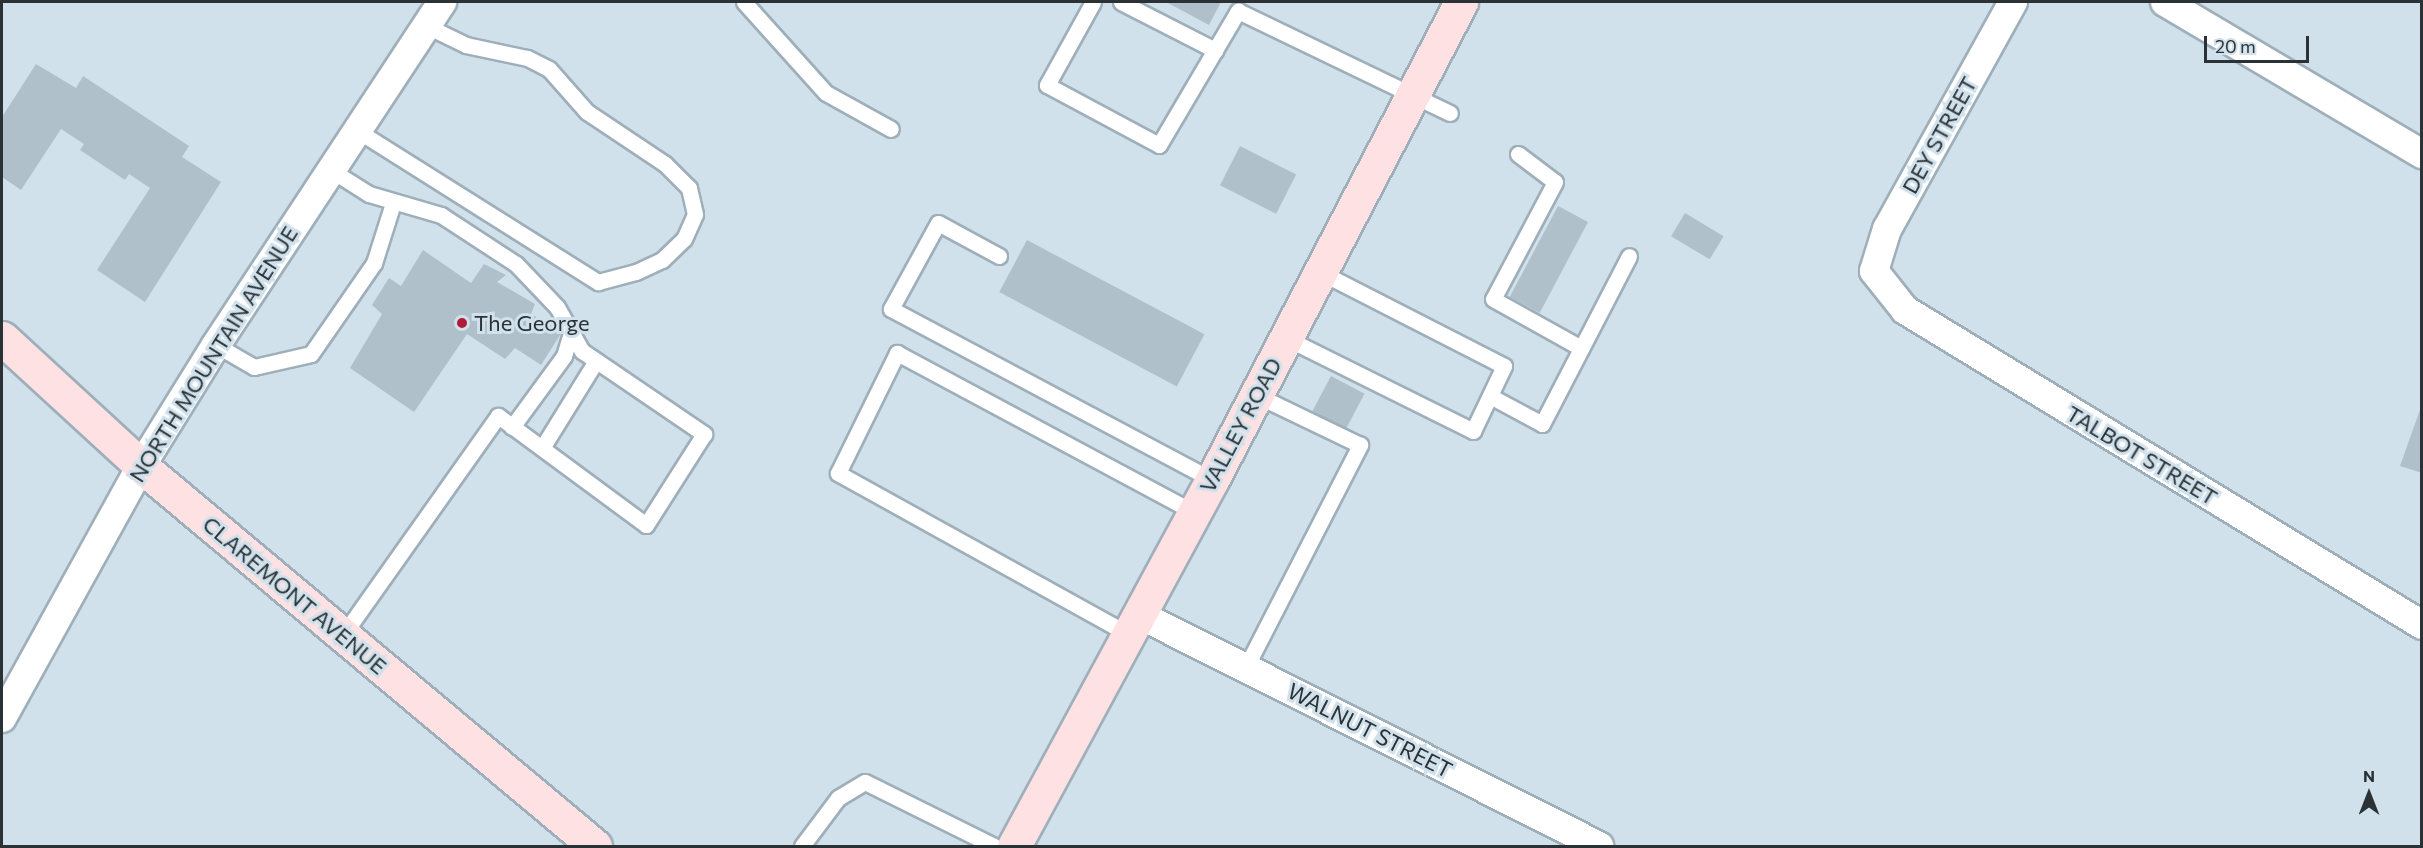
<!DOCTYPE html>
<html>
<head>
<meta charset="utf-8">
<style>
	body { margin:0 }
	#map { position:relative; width:2423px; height:848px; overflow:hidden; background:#d0e1ec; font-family:Commissioner,sans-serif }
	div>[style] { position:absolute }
	.building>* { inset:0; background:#afc0cb; transform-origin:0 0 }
	.roads { filter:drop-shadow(2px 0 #9fafba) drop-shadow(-2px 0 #9fafba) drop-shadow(0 2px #9fafba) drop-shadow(0 -2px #9fafba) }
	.lane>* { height:15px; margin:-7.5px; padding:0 7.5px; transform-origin:7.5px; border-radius:7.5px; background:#fff }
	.street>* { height:28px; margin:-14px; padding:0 14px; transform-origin:14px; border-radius:14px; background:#fff }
	.secondary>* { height:33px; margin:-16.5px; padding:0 16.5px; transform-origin:16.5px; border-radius:16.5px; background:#fee2e3 }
	.dots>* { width:16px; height:16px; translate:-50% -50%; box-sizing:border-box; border:3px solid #d0e1ec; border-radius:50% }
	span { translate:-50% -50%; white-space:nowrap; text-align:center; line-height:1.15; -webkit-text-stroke:6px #d0e1ec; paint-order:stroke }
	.street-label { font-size:22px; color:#2b3236 }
	.poi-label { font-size:22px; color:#2b3236 }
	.left { translate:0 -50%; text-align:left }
	.frame { position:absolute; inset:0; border:3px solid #2b3236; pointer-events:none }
	.north { position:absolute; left:2339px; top:764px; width:60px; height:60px; -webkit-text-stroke:4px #d0e1ec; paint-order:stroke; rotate:0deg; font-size:16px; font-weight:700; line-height:24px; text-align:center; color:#2b3236 }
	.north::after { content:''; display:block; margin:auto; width:21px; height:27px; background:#2b3236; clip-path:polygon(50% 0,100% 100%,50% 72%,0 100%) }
	.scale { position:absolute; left:2204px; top:36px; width:105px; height:27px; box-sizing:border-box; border:3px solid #2b3236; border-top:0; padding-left:8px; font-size:18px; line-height:21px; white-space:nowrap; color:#2b3236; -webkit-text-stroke:4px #d0e1ec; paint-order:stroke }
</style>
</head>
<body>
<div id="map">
	<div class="building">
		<i style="clip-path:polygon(1166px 2px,1221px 2px,1209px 25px)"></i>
		<i style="clip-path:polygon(36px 64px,76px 88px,83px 76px,189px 146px,182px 157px,221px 182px,145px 302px,97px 270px,150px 188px,129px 174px,125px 180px,80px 150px,84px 144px,61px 129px,21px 190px,2px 177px,2px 117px)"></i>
		<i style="left:1240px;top:146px;width:63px;height:44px;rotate:27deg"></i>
		<i style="left:1558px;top:206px;width:34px;height:103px;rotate:28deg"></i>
		<i style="left:1685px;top:213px;width:45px;height:27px;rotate:31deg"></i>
		<i style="left:1027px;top:240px;width:201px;height:59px;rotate:28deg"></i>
		<i style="clip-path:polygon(423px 250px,471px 283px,484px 264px,506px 275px,497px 282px,535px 304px,531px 314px,562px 332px,541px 365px,515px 348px,505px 359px,467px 334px,414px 412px,350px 368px,382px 314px,372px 305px,389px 278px,401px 286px)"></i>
		<i style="left:1331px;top:376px;width:38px;height:48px;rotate:28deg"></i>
		<i style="clip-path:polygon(2421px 407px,2422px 407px,2422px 473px,2400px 466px)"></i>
	</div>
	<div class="roads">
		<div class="lane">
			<i style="left:744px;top:2px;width:122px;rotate:48deg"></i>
			<i style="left:826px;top:93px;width:74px;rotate:29deg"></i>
			<i style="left:1093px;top:2px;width:95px;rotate:119deg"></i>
			<i style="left:1047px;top:85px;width:127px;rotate:28.2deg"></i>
			<i style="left:1159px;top:145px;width:156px;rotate:-59.5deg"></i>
			<i style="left:1238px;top:11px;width:235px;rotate:25.7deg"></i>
			<i style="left:1121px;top:2px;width:106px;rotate:27.1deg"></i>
			<i style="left:358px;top:131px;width:284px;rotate:32.2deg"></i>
			<i style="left:598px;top:282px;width:39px;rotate:-15deg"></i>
			<i style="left:636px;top:272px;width:29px;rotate:-25deg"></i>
			<i style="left:662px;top:260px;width:30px;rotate:-44deg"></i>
			<i style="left:684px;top:239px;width:27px;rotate:-66deg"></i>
			<i style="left:695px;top:214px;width:27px;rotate:-103deg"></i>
			<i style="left:689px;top:188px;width:34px;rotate:-135deg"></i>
			<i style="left:665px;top:164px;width:94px;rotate:-146.3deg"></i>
			<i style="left:587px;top:112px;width:57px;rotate:-131.5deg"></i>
			<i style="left:549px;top:69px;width:25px;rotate:-153deg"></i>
			<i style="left:527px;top:58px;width:62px;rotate:-168deg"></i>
			<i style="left:466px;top:45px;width:43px;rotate:-154deg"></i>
			<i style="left:1518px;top:154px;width:46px;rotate:37.1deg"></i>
			<i style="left:1555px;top:182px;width:132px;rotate:117.9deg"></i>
			<i style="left:1493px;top:299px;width:101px;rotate:29.1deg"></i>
			<i style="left:331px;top:170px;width:45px;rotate:32.3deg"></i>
			<i style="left:369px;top:194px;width:75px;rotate:16.3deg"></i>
			<i style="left:441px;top:215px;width:90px;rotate:33.2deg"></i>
			<i style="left:516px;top:264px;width:59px;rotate:46.4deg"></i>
			<i style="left:557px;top:307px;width:51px;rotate:60.4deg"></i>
			<i style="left:582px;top:351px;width:148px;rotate:34.2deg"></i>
			<i style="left:704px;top:434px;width:108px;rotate:122.5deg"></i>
			<i style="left:646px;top:525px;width:184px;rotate:-143.6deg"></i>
			<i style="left:498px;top:416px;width:268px;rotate:125.3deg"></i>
			<i style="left:999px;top:256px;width:69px;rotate:-151.6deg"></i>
			<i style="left:938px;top:223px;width:98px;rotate:118.7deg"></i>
			<i style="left:891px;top:309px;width:364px;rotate:28deg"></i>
			<i style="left:1286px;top:338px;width:209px;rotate:26.4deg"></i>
			<i style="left:1473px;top:431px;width:72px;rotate:-64.5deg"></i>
			<i style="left:1504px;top:366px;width:207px;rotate:-152.9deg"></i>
			<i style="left:216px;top:345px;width:44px;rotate:30.1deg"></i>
			<i style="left:254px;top:367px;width:58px;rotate:-12.8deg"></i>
			<i style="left:311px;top:354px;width:111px;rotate:-55.3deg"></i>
			<i style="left:374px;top:263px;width:63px;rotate:-72.4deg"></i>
			<i style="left:1490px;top:396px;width:59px;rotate:28.3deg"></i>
			<i style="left:1542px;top:424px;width:189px;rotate:-62.6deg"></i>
			<i style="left:512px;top:427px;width:88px;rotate:-53.8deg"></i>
			<i style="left:564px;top:356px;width:24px;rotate:-73deg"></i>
			<i style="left:542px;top:448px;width:102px;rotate:-58.2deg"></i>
			<i style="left:1130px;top:635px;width:334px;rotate:-151deg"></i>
			<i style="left:838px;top:473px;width:134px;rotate:-63.8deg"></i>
			<i style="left:897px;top:353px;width:337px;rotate:28.2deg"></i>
			<i style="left:1246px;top:667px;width:250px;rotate:-62.8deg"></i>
			<i style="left:1360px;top:445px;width:115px;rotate:-154.3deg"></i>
			<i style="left:802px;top:846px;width:60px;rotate:-53.1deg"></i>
			<i style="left:838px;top:798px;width:31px;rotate:-31deg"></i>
			<i style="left:865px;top:782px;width:144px;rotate:26.4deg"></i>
		</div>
		<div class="street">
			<i style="left:2013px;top:2px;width:260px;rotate:119deg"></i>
			<i style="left:1887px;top:229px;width:44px;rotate:107.2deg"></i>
			<i style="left:1874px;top:271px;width:50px;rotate:51.5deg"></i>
			<i style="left:1905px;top:310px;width:605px;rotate:31.35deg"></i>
			<i style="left:2165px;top:2px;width:299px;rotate:30.6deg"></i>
			<i style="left:1140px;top:615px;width:514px;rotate:26.71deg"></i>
			<i style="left:2px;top:718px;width:288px;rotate:-61.1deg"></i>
			<i style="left:141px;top:466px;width:142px;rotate:-58.2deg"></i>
			<i style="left:216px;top:345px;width:411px;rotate:-56.6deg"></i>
		</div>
		<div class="secondary">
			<i style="left:2px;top:338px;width:189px;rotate:42.6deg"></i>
			<i style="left:141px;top:466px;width:592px;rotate:39.93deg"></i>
			<i style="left:1014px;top:846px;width:416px;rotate:-61.6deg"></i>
			<i style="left:1212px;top:480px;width:539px;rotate:-62.48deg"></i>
		</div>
	</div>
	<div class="dots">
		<i style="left:462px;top:323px;background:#af1b39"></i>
	</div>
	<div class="street-label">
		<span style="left:1939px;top:135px;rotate:-61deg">DEY STREET</span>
		<span style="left:213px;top:354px;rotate:-58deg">NORTH MOUNTAIN AVENUE</span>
		<span style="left:1240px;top:425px;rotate:-62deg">VALLEY ROAD</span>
		<span style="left:2142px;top:455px;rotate:31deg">TALBOT STREET</span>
		<span style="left:295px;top:595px;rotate:40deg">CLAREMONT AVENUE</span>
		<span style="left:1370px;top:730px;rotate:27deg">WALNUT STREET</span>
	</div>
	<div class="poi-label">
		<span class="left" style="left:474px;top:323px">The George</span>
	</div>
	<div class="frame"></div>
	<div class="north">N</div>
	<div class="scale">20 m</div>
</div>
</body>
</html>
